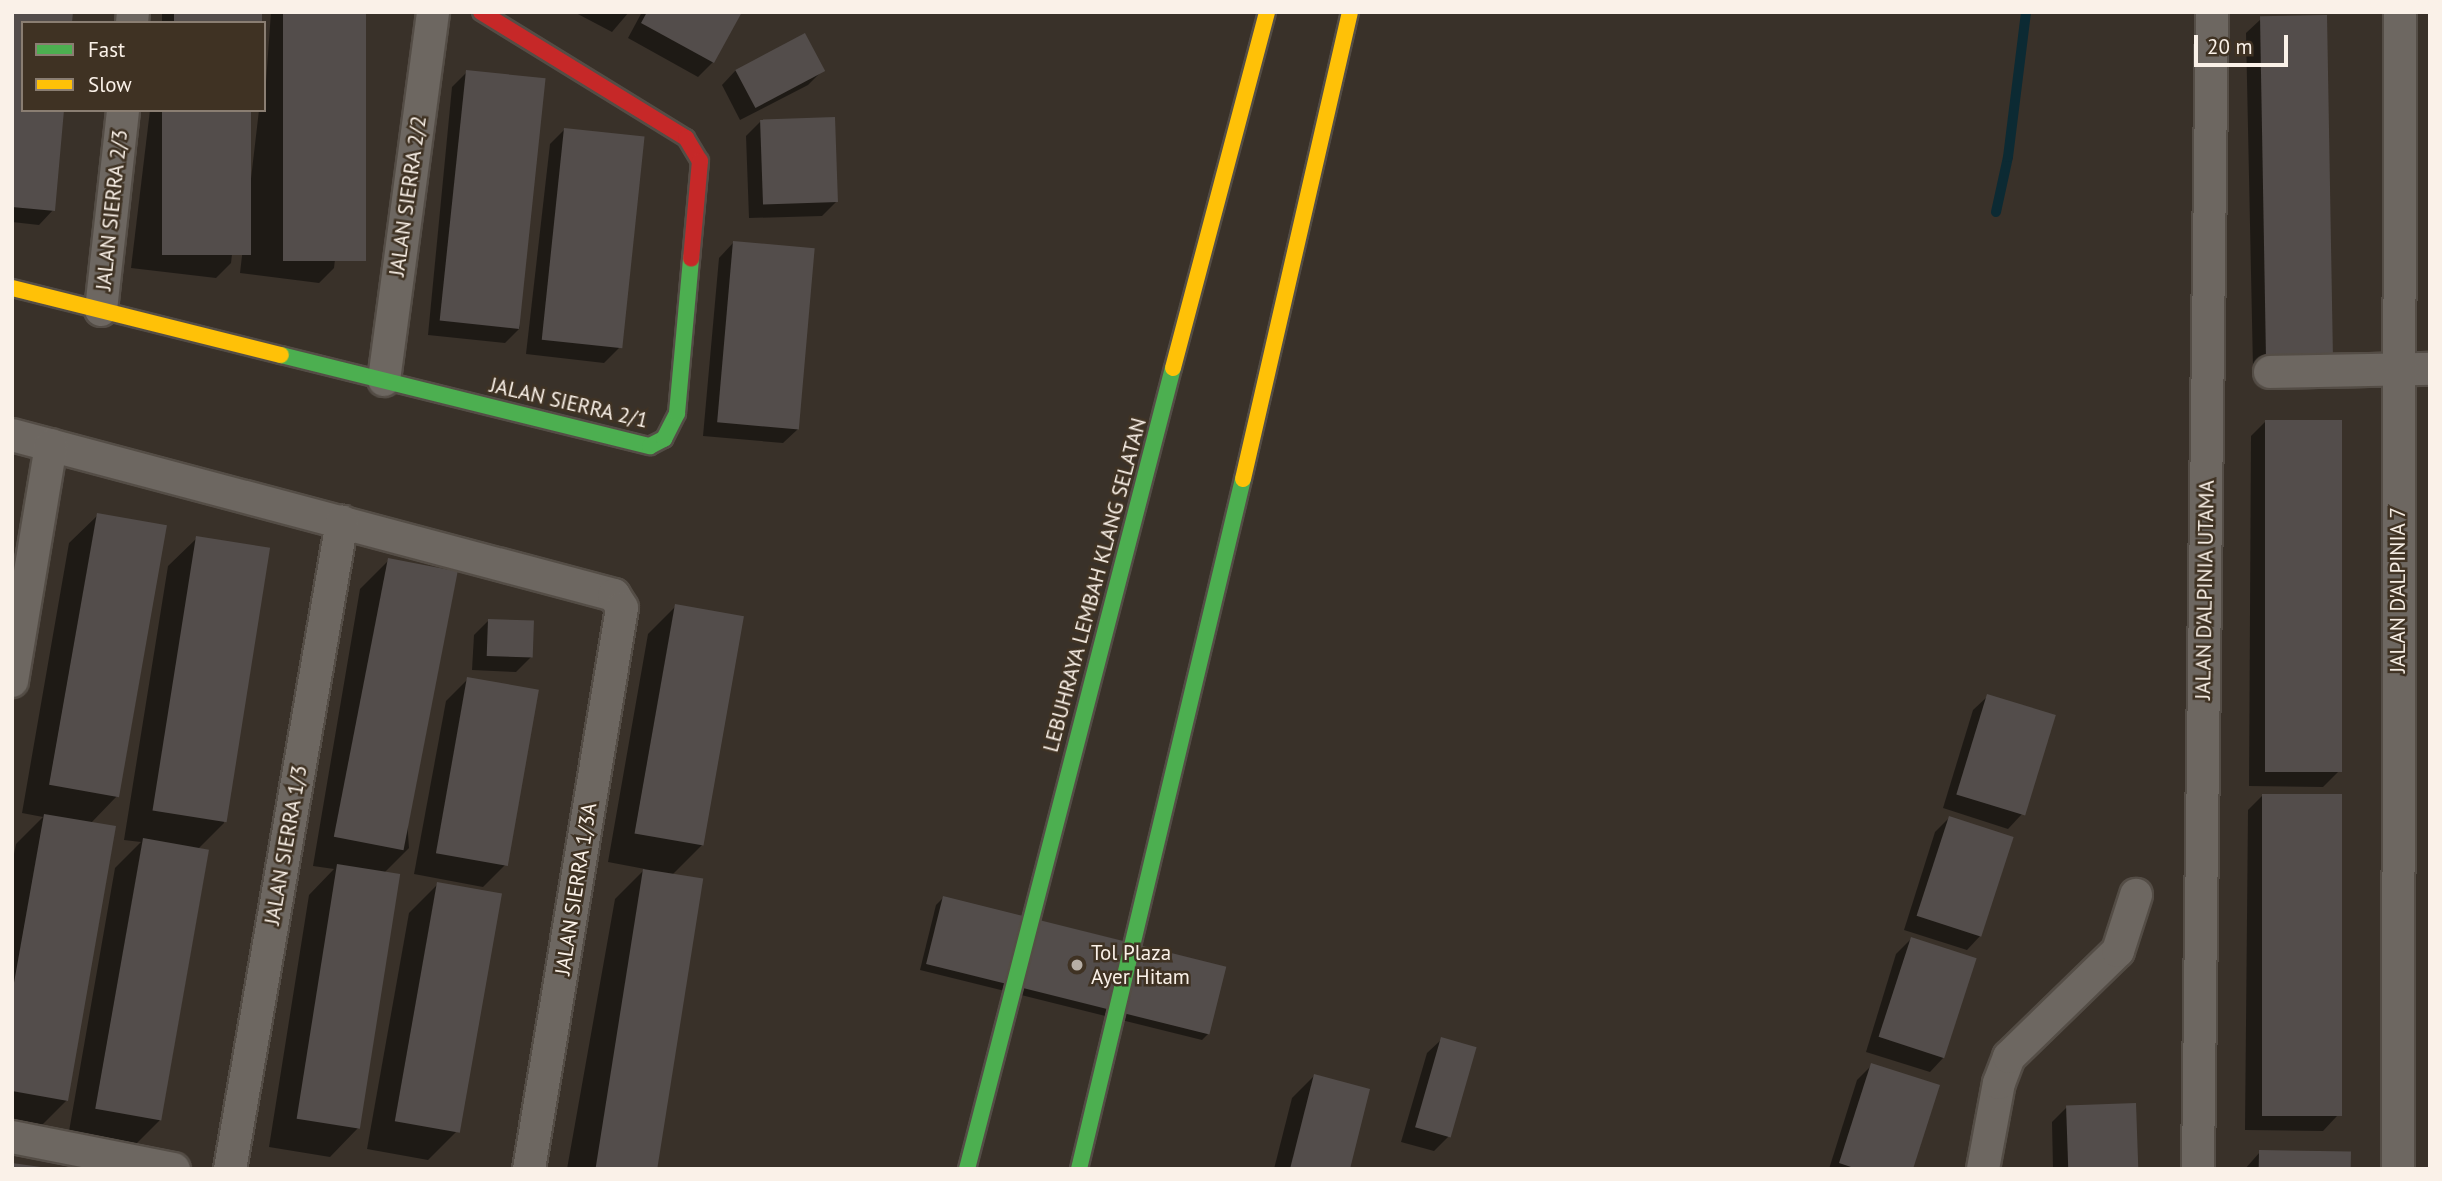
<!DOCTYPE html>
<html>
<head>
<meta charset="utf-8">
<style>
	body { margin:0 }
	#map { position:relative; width:2442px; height:1181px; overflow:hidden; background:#393129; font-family:"PT Sans",sans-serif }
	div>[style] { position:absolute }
	.shadow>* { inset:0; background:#0007; transform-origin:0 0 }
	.stream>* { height:10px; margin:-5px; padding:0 5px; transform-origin:5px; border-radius:5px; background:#0c2a33 }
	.building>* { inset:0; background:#534d4b; transform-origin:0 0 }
	.roads { filter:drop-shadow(2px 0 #544d46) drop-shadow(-2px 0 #544d46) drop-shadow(0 2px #544d46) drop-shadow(0 -2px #544d46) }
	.street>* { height:32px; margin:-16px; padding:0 16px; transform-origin:16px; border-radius:16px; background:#6d6761 }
	.fast>* { height:16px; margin:-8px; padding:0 8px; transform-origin:8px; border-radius:8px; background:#4caf50 }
	.slow>* { height:16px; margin:-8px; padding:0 8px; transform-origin:8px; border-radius:8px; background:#ffc107 }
	.jam>* { height:16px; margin:-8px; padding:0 8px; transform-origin:8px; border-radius:8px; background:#c62828 }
	.dots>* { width:19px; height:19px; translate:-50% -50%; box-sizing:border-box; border:4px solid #3f3223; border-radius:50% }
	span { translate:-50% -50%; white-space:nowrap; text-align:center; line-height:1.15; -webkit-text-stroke:5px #3f3223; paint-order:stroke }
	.street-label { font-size:21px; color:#faf1e8 }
	.poi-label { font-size:21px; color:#faf1e8 }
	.left { translate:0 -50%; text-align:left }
	.frame { position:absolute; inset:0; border:14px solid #faf1e8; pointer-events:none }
	.legend { position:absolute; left:21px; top:21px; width:245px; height:91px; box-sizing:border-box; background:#3f3223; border:2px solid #8a7e72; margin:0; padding:9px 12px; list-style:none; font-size:21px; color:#faf1e8 }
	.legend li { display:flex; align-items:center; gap:14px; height:35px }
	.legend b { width:35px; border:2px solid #8a7e72 }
	.scale { position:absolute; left:2194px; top:35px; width:94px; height:32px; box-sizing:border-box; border:4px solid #faf1e8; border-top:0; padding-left:9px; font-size:21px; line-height:24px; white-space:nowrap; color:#faf1e8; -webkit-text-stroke:5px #3f3223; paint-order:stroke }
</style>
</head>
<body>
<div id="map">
	<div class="shadow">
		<i style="clip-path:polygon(12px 12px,23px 23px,23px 110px,53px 210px,39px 225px,12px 222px)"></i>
		<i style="left:162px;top:12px;width:99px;height:11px"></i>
		<i style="clip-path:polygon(271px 12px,364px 12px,334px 268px,319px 283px,240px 273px,259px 110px,264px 110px)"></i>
		<i style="clip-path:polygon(574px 12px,629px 12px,612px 32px)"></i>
		<i style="clip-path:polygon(642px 12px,740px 12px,713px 62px,698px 77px,628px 38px)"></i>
		<i style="clip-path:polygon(2261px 19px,2331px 353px,2317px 368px,2253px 369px,2246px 33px)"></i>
		<i style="clip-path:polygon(736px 70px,823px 70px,808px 85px,740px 120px,722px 85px)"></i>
		<i style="clip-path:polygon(467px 72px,520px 328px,505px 343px,428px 335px,452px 87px)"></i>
		<i style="clip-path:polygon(150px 110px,249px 110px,231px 263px,216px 278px,131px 268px)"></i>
		<i style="clip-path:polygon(761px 121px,836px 202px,822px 216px,749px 218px,746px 136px)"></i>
		<i style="clip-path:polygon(565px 129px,619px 348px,604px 363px,526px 354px,550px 144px)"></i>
		<i style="clip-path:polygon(733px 243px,798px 429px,783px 443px,703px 436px,719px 258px)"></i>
		<i style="clip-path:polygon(2266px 421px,2338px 772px,2323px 787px,2249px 786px,2251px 436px)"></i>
		<i style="clip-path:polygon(98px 515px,117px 796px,90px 824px,67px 1100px,38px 1129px,12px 1124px,12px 864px,16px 844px,43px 817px,22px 813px,69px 543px)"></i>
		<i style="clip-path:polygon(197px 538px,224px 823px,197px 850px,160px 1120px,132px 1148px,68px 1137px,115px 868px,141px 842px,124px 840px,168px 566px)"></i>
		<i style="clip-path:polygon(389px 560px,409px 848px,384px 873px,358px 1128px,330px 1157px,269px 1147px,309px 895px,334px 869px,313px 866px,360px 589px)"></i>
		<i style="clip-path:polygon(676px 606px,702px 845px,672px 875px,651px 1169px,567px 1169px,615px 899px,645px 869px,608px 862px,648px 634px)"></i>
		<i style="clip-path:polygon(489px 620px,531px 657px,516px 672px,472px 670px,474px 635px)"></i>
		<i style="clip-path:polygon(468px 679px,505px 865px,483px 887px,414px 874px,446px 701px)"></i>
		<i style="clip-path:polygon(1988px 696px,2053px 716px,2022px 814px,2008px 829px,1943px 808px,1973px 710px)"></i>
		<i style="clip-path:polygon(2263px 795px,2337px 1116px,2323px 1131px,2245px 1130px,2248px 810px)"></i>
		<i style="clip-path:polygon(1949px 818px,1981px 935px,1967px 950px,1904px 930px,1935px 832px)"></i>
		<i style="clip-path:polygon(438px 884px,457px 1131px,428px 1160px,367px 1149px,409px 913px)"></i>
		<i style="clip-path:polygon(943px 898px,1209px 1033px,1202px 1040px,920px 970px,936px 905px)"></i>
		<i style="clip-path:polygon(1911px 939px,1944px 1057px,1930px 1072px,1866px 1052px,1896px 954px)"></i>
		<i style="clip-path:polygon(1442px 1039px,1448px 1137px,1434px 1151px,1401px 1142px,1427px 1053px)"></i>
		<i style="clip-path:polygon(1872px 1065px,1912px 1169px,1829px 1169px,1857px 1080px)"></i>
		<i style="clip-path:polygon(1314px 1076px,1348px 1169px,1274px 1169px,1292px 1098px)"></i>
		<i style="clip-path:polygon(2067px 1107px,2136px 1169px,2053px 1169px,2052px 1122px)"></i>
		<i style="clip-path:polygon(2260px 1152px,2350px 1169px,2245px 1169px)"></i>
	</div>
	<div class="stream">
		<i style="left:1996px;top:212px;width:56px;rotate:-77.7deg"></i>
		<i style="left:2008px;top:157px;width:146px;rotate:-82.9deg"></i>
	</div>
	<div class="building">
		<i style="clip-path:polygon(12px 12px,73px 12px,72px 23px,23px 23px,23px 110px,64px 110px,55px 211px,12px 207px)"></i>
		<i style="left:174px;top:12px;width:88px;height:11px"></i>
		<i style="left:283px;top:12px;width:83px;height:249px"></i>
		<i style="clip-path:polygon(647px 12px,742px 12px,714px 63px,641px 23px)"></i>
		<i style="left:2327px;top:15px;width:339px;height:67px;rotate:89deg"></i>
		<i style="left:805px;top:33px;width:43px;height:79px;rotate:62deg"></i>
		<i style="left:466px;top:70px;width:80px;height:252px;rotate:6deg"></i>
		<i style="left:162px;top:110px;width:89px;height:145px"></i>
		<i style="left:835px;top:117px;width:85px;height:75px;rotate:88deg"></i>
		<i style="left:564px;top:128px;width:81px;height:213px;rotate:6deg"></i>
		<i style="left:733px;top:241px;width:82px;height:182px;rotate:5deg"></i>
		<i style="left:2265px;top:420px;width:77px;height:352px"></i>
		<i style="left:97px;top:513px;width:71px;height:276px;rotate:10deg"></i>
		<i style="left:196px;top:536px;width:75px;height:278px;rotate:9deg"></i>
		<i style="left:388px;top:558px;width:71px;height:284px;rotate:11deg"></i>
		<i style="left:675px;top:604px;width:70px;height:233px;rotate:10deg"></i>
		<i style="left:488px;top:619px;width:46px;height:37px;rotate:2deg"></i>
		<i style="left:467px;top:677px;width:73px;height:179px;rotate:10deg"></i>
		<i style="left:1987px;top:694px;width:72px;height:105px;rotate:17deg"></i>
		<i style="left:2262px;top:794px;width:80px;height:322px"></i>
		<i style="clip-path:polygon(44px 814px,116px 826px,68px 1101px,12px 1091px,12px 994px)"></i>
		<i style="left:1949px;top:816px;width:68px;height:105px;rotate:18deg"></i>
		<i style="left:143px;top:838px;width:67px;height:275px;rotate:10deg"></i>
		<i style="left:337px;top:864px;width:64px;height:258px;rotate:9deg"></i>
		<i style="left:643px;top:869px;width:61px;height:305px;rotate:9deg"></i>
		<i style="left:437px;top:882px;width:66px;height:243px;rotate:10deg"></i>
		<i style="left:943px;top:896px;width:292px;height:70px;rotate:14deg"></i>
		<i style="left:1911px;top:937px;width:69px;height:105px;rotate:18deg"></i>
		<i style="left:1441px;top:1037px;width:37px;height:94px;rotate:16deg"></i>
		<i style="clip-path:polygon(1871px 1063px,1940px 1085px,1913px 1169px,1857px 1169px,1839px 1163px)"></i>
		<i style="clip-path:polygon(1314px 1074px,1370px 1089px,1350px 1169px,1290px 1169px)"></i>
		<i style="left:2136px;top:1103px;width:66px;height:70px;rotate:88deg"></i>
		<i style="left:2259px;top:1150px;width:92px;height:19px;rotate:1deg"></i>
		<i style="clip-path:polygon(12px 1163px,41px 1167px,41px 1169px,12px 1169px)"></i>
	</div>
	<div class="roads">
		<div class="street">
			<i style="left:132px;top:23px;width:11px;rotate:-85deg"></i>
			<i style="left:101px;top:310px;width:201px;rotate:-83.7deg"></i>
			<i style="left:2270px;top:372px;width:160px;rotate:-1.1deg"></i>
			<i style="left:384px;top:380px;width:371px;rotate:-82.4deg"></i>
			<i style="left:12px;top:435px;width:623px;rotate:14.88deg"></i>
			<i style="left:614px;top:595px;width:15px;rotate:58deg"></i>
			<i style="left:622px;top:608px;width:569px;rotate:99.41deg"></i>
			<i style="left:12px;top:681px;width:239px;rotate:-80.6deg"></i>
			<i style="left:12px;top:1137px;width:165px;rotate:11.2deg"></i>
			<i style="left:230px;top:1169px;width:657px;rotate:-80.18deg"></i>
			<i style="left:1983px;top:1169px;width:87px;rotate:-79.5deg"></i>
			<i style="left:1999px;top:1083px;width:28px;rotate:-69deg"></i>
			<i style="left:2009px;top:1057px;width:152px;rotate:-44.2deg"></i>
			<i style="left:2118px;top:951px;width:59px;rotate:-72.2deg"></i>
			<i style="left:2198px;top:1169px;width:1157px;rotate:-89.31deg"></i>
			<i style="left:2398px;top:1169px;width:1157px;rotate:-89.9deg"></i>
		</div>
		<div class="fast">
			<i style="left:281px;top:355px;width:380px;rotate:13.9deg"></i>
			<i style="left:650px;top:446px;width:16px;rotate:-27deg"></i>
			<i style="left:664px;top:439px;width:29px;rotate:-63deg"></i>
			<i style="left:677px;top:413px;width:155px;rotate:-84.8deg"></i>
			<i style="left:967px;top:1169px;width:827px;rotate:-75.58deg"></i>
			<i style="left:1079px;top:1169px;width:709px;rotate:-76.63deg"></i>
		</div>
		<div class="slow">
			<i style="left:12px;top:288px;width:277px;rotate:14deg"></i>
			<i style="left:1173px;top:368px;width:368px;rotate:-75.2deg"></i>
			<i style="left:1243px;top:479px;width:479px;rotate:-77.1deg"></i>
		</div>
		<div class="jam">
			<i style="left:481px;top:12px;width:241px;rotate:31.6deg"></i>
			<i style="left:686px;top:138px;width:27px;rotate:59deg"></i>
			<i style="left:700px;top:161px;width:98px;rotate:95.2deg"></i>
		</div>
	</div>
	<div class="dots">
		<i style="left:1077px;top:965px;background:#b6aea5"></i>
	</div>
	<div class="street-label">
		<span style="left:408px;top:196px;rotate:-82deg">JALAN SIERRA 2/2</span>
		<span style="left:112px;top:210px;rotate:-84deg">JALAN SIERRA 2/3</span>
		<span style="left:569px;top:403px;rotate:13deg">JALAN SIERRA 2/1</span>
		<span style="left:1095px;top:585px;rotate:-75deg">LEBUHRAYA LEMBAH KLANG SELATAN</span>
		<span style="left:2205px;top:590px;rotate:-89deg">JALAN D'ALPINIA UTAMA</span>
		<span style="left:2398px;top:590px;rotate:-90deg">JALAN D'ALPINIA 7</span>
		<span style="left:286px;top:845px;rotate:-80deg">JALAN SIERRA 1/3</span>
		<span style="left:576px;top:889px;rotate:-81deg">JALAN SIERRA 1/3A</span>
	</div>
	<div class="poi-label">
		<span class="left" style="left:1091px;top:965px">Tol Plaza<br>Ayer Hitam</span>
	</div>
	<div class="frame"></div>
	<ul class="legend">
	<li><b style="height:9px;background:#4caf50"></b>Fast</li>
	<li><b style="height:9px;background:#ffc107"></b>Slow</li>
	</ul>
	<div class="scale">20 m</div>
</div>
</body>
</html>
